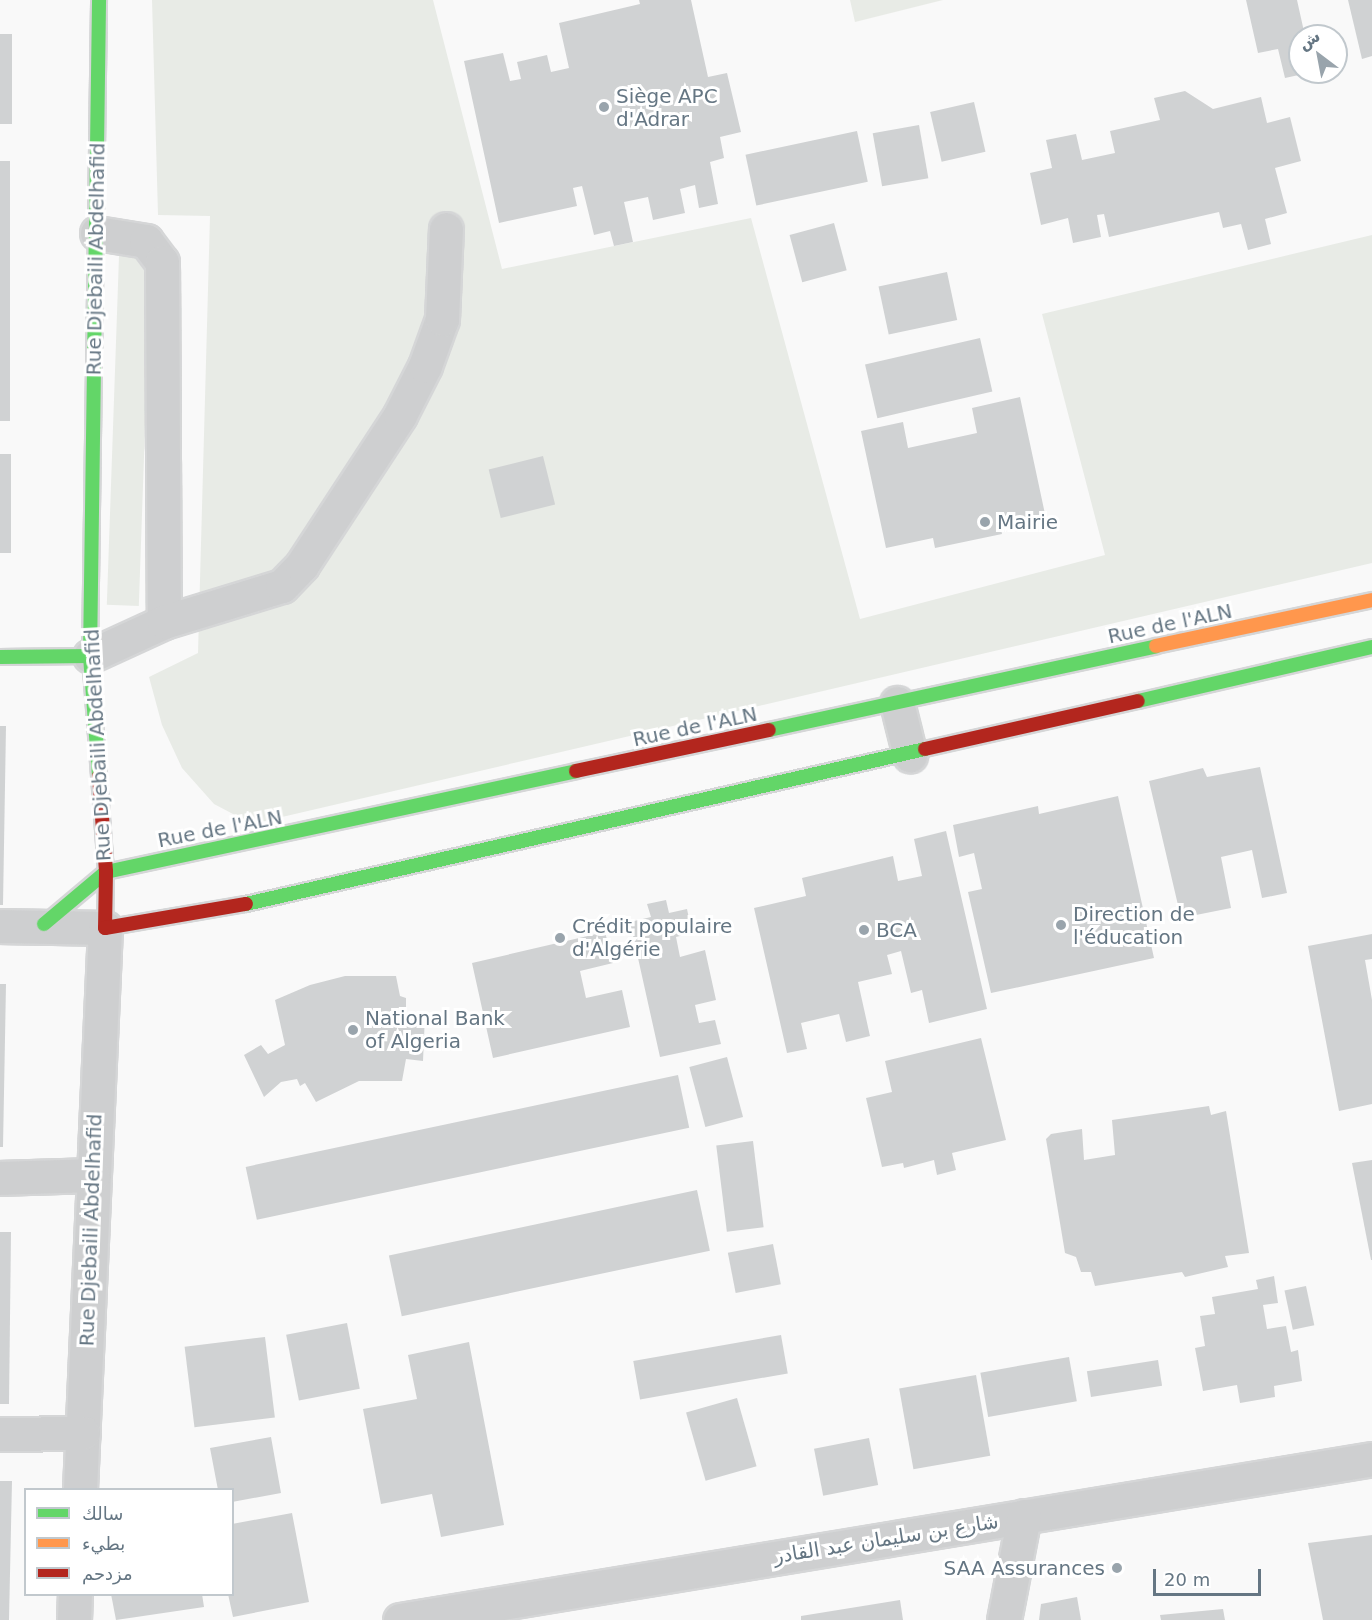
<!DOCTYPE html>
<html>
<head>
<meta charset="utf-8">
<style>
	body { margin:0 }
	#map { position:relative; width:1372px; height:1620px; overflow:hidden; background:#f9f9f9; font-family:"DejaVu Sans","Noto Naskh Arabic",sans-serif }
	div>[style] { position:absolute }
	.green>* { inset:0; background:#e8ebe6; transform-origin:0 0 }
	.building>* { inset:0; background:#d0d2d3; transform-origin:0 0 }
	.roads { filter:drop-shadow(2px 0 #d5d6d7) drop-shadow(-2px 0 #d5d6d7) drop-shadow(0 2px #d5d6d7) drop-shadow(0 -2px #d5d6d7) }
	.street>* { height:33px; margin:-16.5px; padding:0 16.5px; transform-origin:16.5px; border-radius:16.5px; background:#cecfd0 }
	.fast>* { height:14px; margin:-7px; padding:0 7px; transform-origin:7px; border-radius:7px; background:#63d668 }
	.slow>* { height:14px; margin:-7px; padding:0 7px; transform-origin:7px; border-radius:7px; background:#ff974d }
	.jam>* { height:14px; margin:-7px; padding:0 7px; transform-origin:7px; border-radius:7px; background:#b3261e }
	.dots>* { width:16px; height:16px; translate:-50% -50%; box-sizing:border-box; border:3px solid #fff; border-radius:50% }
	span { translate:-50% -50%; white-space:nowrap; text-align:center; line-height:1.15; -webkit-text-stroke:6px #fff; paint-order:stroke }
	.poi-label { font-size:20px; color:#657683 }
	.left { translate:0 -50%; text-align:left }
	.right { translate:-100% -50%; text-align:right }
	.street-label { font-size:20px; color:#657683 }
	.legend { position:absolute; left:24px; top:1488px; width:210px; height:108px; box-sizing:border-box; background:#fff; border:2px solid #c1c8cd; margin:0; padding:8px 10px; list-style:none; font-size:18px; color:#657683 }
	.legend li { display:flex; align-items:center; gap:12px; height:30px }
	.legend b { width:30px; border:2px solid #c1c8cd }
	.north { position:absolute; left:1288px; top:24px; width:60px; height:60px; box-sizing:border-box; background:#fff; border:2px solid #c1c8cd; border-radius:50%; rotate:328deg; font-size:16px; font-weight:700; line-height:24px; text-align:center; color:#657683 }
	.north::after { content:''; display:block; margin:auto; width:21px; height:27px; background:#99a4ac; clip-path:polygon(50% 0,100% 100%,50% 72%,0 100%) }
	.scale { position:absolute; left:1153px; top:1569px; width:108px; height:27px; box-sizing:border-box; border:3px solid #657683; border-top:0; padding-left:8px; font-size:18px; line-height:21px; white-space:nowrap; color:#657683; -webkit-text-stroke:4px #fff; paint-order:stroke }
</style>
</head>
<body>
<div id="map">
	<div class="green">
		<i style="clip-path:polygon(152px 0,433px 0,502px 269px,751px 218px,860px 619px,1105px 555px,1042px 314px,1372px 235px,1372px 563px,252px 824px,214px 804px,182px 768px,162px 725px,149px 677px,198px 653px,210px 216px,158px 215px)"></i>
		<i style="clip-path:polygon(850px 0,943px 0,855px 22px)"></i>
		<i style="left:119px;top:256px;width:32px;height:349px;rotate:2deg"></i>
	</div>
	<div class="building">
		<i style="clip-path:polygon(639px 0,691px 0,708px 77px,727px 73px,741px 132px,720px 137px,724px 158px,710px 162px,718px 204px,699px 208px,695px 185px,680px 189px,685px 213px,653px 220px,648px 197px,624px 202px,633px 242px,614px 246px,610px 231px,594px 235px,582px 186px,573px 188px,577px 206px,499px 223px,464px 61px,503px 53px,510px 81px,521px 79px,517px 62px,547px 55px,551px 72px,569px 68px,559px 23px,640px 4px)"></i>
		<i style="clip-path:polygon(1246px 0,1297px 0,1305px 36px,1300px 36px,1300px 72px,1308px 73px,1285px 78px,1278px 49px,1258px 53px)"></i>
		<i style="clip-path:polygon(1348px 0,1372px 0,1372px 56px,1362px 59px)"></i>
		<i style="left:0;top:34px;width:12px;height:90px"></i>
		<i style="clip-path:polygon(1185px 91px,1213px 109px,1261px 97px,1267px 123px,1290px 117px,1301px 161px,1275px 168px,1287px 213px,1265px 219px,1271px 244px,1248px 250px,1241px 224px,1223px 228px,1219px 212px,1109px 237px,1104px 214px,1097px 215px,1101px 237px,1073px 243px,1068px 218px,1041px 225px,1030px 173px,1052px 168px,1046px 140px,1076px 134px,1082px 160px,1115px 153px,1110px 131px,1160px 120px,1154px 98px)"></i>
		<i style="left:974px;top:102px;width:51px;height:45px;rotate:77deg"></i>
		<i style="left:919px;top:125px;width:54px;height:47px;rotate:80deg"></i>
		<i style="left:857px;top:131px;width:52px;height:114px;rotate:78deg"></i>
		<i style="left:0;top:161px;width:10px;height:260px"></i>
		<i style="left:834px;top:223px;width:49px;height:46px;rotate:75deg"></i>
		<i style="left:947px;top:272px;width:49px;height:70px;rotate:78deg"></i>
		<i style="left:980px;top:338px;width:55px;height:118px;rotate:77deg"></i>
		<i style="clip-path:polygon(1020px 397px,1045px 514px,1000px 524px,1002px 534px,935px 548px,933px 538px,886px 548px,861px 431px,903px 422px,908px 448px,977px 433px,972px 408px)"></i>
		<i style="left:0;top:454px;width:11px;height:99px"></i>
		<i style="left:543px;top:456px;width:50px;height:56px;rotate:76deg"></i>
		<i style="clip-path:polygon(0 726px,6px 726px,3px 905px,0 905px)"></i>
		<i style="clip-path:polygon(1260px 767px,1287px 893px,1262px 898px,1252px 850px,1221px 857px,1231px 908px,1181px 918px,1149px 781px,1203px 768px,1207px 777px)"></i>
		<i style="clip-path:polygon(1118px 796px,1154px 958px,991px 993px,968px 892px,982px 889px,974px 853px,959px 857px,953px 825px,1038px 806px,1039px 814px)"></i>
		<i style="clip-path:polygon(946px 831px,987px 1009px,929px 1023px,922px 990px,911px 993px,901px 951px,887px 955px,892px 974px,858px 982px,870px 1036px,846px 1042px,839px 1014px,801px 1023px,807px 1049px,787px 1053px,754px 908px,806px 896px,802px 878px,893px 856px,898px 881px,922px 876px,914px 839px)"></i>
		<i style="clip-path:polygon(666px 900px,669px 913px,687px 909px,692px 933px,676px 937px,680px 957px,705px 950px,716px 1000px,695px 1005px,699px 1023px,715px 1020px,721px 1044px,660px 1057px,630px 922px,651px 917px,647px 904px)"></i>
		<i style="clip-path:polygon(605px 932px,613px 963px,580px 971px,586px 998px,622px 990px,630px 1027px,493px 1058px,472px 963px)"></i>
		<i style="clip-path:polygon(1372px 934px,1372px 959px,1365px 960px,1372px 1000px,1372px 1104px,1339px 1111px,1308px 946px)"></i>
		<i style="clip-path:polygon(345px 976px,396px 976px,400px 996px,406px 998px,406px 1015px,425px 1015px,423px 1061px,406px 1059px,402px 1081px,359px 1081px,316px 1102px,305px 1083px,300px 1086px,297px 1079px,281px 1082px,264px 1097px,244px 1055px,261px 1045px,268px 1054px,285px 1045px,275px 1000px,310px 985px)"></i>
		<i style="clip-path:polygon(0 984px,6px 984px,3px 1147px,0 1147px)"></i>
		<i style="clip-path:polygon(981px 1038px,1006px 1140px,952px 1153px,956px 1170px,937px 1175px,934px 1160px,904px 1168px,903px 1163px,882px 1167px,866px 1098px,892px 1092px,885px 1061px)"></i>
		<i style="left:727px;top:1057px;width:62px;height:39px;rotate:75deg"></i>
		<i style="left:678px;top:1075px;width:54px;height:442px;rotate:78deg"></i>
		<i style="clip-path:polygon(1209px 1106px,1211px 1115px,1226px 1111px,1249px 1253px,1225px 1256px,1228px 1267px,1185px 1277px,1182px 1272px,1095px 1286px,1091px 1272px,1081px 1272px,1076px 1257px,1065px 1253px,1046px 1139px,1051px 1134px,1082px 1129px,1084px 1160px,1115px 1155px,1112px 1120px)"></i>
		<i style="left:753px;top:1141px;width:87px;height:37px;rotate:83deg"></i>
		<i style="clip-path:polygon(1372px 1160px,1372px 1260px,1371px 1260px,1352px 1163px)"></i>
		<i style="left:697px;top:1190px;width:62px;height:315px;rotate:78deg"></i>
		<i style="clip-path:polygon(0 1232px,11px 1232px,9px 1404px,0 1404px)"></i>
		<i style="left:773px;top:1244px;width:41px;height:46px;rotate:79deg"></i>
		<i style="clip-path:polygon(1274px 1276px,1278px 1303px,1263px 1305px,1267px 1329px,1286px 1326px,1291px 1352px,1298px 1350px,1302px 1381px,1274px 1386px,1275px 1397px,1240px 1403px,1237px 1385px,1203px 1391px,1195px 1348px,1205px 1346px,1200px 1316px,1215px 1314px,1212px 1297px,1258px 1289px,1256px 1280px)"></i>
		<i style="left:1306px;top:1286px;width:40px;height:22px;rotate:78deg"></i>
		<i style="left:347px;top:1323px;width:67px;height:62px;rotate:79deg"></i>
		<i style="left:781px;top:1335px;width:39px;height:150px;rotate:80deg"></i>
		<i style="left:265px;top:1337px;width:81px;height:81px;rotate:83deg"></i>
		<i style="clip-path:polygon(469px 1342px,504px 1525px,441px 1537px,432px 1494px,381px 1504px,363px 1409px,417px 1399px,408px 1355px)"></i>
		<i style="left:1069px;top:1357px;width:45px;height:90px;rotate:80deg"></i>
		<i style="left:1158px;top:1360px;width:26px;height:72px;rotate:81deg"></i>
		<i style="left:976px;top:1375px;width:82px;height:78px;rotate:80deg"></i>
		<i style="left:737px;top:1398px;width:71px;height:53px;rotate:74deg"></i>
		<i style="clip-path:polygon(271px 1437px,281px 1493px,232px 1502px,232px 1490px,218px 1490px,210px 1448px)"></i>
		<i style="left:869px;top:1438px;width:48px;height:56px;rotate:79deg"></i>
		<i style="clip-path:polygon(0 1481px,12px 1481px,9px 1620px,0 1620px)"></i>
		<i style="clip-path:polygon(292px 1513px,309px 1602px,233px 1617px,228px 1594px,232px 1594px,232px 1524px)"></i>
		<i style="clip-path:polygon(1372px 1535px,1372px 1620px,1323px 1620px,1308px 1543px)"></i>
		<i style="clip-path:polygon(111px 1594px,202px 1594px,204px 1607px,116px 1620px)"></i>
		<i style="clip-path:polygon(1077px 1597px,1081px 1620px,1039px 1620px,1041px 1604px)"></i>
		<i style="clip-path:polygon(900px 1600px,903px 1620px,801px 1620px,801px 1616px)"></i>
		<i style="clip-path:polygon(1223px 1609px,1225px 1620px,1161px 1620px,1160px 1615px)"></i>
	</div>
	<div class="roads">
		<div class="street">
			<i style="left:97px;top:233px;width:50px;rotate:9.3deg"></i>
			<i style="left:146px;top:241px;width:26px;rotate:53deg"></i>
			<i style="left:162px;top:262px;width:360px;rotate:89.7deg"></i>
			<i style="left:90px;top:656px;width:81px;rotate:-24.7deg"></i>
			<i style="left:164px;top:622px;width:123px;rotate:-17deg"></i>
			<i style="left:282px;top:586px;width:29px;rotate:-46deg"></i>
			<i style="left:302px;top:565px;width:179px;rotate:-56.8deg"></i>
			<i style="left:400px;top:415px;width:55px;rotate:-63deg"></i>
			<i style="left:425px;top:366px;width:50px;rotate:-70.1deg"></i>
			<i style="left:442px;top:319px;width:90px;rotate:-87.5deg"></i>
			<i style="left:897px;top:703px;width:54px;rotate:76deg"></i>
			<i style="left:0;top:926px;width:105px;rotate:1.1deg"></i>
			<i style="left:105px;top:928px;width:563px;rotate:92.55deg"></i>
			<i style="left:0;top:1178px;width:93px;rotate:-1.8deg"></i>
			<i style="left:0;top:1434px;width:83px;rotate:-0.7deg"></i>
			<i style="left:74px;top:1620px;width:26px;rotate:-88deg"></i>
			<i style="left:400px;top:1620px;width:985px;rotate:-9.4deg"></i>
			<i style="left:1004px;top:1620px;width:106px;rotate:-79.1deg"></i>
		</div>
		<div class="fast">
			<i style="left:0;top:657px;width:90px;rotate:-0.6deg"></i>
			<i style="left:1138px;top:701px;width:240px;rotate:-13deg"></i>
			<i style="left:769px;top:730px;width:396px;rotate:-12.2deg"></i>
			<i style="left:99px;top:776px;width:120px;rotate:-94.3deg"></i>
			<i style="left:90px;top:656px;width:656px;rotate:-89.21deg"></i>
			<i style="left:246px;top:904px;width:696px;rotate:-12.86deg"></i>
			<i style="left:44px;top:924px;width:81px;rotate:-40deg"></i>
			<i style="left:106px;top:872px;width:481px;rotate:-12.1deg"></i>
		</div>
		<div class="slow">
			<i style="left:1156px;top:646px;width:221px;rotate:-12deg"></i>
		</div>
		<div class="jam">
			<i style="left:925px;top:749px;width:218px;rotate:-12.7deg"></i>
			<i style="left:576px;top:771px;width:197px;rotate:-12deg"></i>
			<i style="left:99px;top:776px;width:96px;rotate:85.8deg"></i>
			<i style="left:106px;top:872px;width:56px;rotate:91deg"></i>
			<i style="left:105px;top:928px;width:143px;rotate:-9.7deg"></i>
		</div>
	</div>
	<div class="dots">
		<i style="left:604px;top:107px;background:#99a4ac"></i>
		<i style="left:985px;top:522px;background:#99a4ac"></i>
		<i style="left:1061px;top:925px;background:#99a4ac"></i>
		<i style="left:864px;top:930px;background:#99a4ac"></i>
		<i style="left:560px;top:938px;background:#99a4ac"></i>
		<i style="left:353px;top:1030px;background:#99a4ac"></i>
		<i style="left:1117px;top:1568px;background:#99a4ac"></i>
	</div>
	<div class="poi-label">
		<span class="left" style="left:616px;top:108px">Siège APC<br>d'Adrar</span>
		<span class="left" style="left:997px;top:522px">Mairie</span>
		<span class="left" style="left:1073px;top:926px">Direction de<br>l'éducation</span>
		<span class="left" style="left:572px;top:938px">Crédit populaire<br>d'Algérie</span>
		<span class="left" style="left:876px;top:930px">BCA</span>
		<span class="left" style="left:365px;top:1030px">National Bank<br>of Algeria</span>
		<span class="right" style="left:1105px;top:1568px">SAA Assurances</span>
	</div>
	<div class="street-label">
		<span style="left:96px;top:259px;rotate:-89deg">Rue Djebaili Abdelhafid</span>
		<span style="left:1170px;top:624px;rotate:-12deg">Rue de l'ALN</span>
		<span style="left:695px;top:727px;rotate:-12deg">Rue de l'ALN</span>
		<span style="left:98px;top:745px;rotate:-93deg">Rue Djebaili Abdelhafid</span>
		<span style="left:220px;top:829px;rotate:-11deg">Rue de l'ALN</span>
		<span style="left:91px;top:1230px;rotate:-88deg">Rue Djebaili Abdelhafid</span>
		<span style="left:886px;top:1539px;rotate:-9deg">شارع بن سليمان عبد القادر</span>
	</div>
	<ul class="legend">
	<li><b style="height:8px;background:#63d668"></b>سالك</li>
	<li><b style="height:8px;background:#ff974d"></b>بطيء</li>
	<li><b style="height:8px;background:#b3261e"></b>مزدحم</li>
	</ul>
	<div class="north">ش</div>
	<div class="scale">20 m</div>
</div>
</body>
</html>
